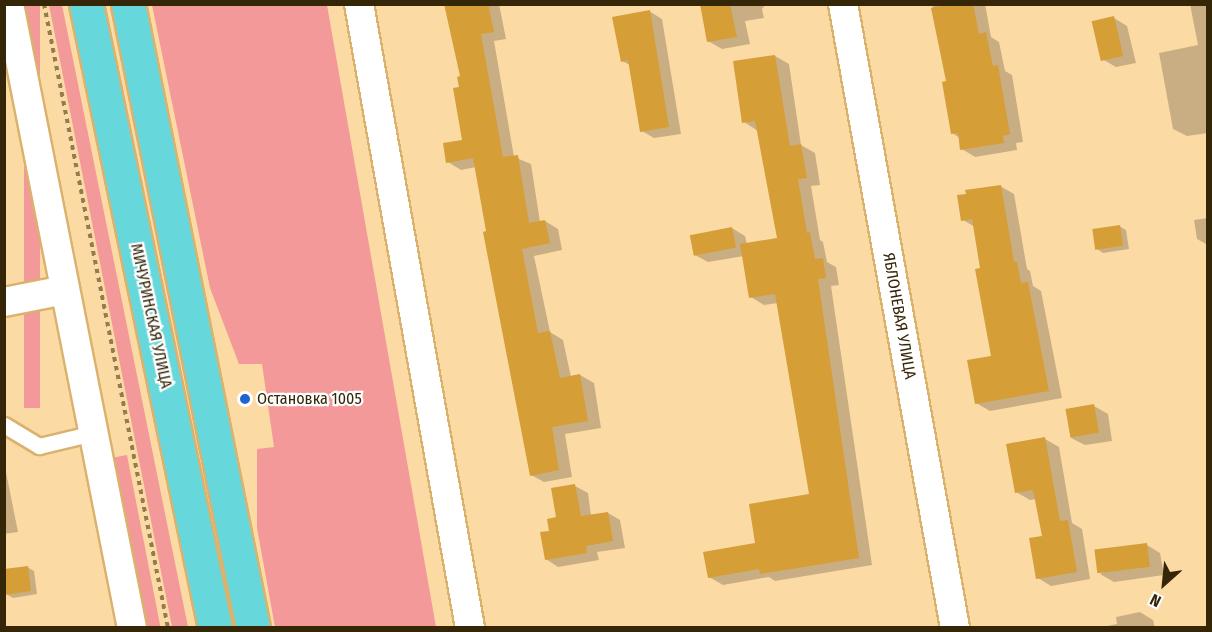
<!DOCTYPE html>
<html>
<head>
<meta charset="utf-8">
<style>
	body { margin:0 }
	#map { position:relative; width:1212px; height:632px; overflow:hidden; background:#fcdaa4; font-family:"Fira Sans Condensed",sans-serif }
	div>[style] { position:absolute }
	.green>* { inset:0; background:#f39999; transform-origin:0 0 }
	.shadow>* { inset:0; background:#0003 }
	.building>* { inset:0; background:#d59e37; transform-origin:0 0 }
	.path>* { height:4px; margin-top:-2px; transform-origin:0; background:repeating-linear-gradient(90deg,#947b52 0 4.5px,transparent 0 9px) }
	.roads { filter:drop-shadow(2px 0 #dbb26d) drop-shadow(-2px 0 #dbb26d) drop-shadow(0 2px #dbb26d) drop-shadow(0 -2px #dbb26d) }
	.lane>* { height:15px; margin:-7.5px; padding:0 7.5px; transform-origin:7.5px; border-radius:7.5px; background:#fff }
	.street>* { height:28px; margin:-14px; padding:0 14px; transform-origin:14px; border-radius:14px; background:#fff }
	.primary>* { height:33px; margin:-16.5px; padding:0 16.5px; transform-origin:16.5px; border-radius:16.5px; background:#66d7db }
	.dots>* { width:16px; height:16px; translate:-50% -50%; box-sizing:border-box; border:3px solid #fff; border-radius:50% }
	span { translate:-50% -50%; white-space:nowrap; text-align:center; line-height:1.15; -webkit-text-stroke:4.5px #fff; paint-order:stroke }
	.street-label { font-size:16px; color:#362608 }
	.poi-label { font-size:16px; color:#362608 }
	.left { translate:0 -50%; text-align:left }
	.frame { position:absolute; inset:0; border:6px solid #362608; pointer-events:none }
	.north { position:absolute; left:1134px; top:554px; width:60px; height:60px; -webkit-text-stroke:4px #fff; paint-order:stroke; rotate:207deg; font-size:16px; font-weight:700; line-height:24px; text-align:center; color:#362608 }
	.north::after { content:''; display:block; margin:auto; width:21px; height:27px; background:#362608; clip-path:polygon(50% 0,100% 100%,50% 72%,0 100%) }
</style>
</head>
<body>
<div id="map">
	<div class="green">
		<i style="left:24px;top:5px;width:16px;height:403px"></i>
		<i style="clip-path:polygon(49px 5px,62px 5px,188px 627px,172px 627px)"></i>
		<i style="clip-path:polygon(152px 5px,327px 5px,436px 627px,275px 627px,257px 528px,257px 449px,274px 447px,262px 364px,239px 364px,210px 288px)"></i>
		<i style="left:127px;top:455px;width:175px;height:15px;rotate:79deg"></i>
	</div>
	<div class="shadow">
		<i style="clip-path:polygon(446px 4px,499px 4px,506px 39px,494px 41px,514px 157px,531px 164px,540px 222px,545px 221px,558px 229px,562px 250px,534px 256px,550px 332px,563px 340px,571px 377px,580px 375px,594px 383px,601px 428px,565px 434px,572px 477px,544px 482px,531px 475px,476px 167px,461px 170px,448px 162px,464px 141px,462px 77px)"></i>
		<i style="clip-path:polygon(701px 4px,766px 4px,762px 9px,764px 18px,745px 21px,750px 44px,722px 49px,708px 41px)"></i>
		<i style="clip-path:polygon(932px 4px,985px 4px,991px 37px,999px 42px,1005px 71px,1012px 75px,1023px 142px,1016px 143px,1017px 150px,975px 157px,962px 149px,960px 138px,952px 133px,948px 82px)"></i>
		<i style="clip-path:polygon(1190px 4px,1208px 4px,1208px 133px,1187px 136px,1173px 129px,1159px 53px,1198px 45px)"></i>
		<i style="clip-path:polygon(649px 11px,662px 19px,681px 134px,654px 138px,642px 131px,630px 65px,622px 61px)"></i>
		<i style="clip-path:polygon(1114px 18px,1127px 26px,1136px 63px,1116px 67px,1102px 59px)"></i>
		<i style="clip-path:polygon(775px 56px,789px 64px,801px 145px,815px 153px,820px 185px,811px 186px,820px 240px,823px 242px,827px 262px,836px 267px,839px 285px,831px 286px,872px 565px,775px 581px,769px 577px,723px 585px,709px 577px,757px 544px,811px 495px,778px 303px,764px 305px,751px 297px,744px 256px,708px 262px,695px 255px,732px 228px,745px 236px,747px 244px,779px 239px,758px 131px,744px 122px)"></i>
		<i style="clip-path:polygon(1000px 186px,1014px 194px,1027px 269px,1030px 271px,1033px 286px,1041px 291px,1062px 398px,990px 411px,976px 403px,993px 357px,975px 227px,963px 220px)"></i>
		<i style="clip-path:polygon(1208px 218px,1208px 245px,1197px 239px,1194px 220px)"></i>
		<i style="clip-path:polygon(1119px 226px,1126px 230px,1129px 249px,1103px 253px,1097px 249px)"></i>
		<i style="clip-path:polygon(1094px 406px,1108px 414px,1112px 441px,1085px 445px,1071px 438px)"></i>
		<i style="clip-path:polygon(1045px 439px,1059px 447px,1072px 523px,1082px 529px,1090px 579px,1051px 586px,1038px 578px,1043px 537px,1036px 499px,1030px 500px,1016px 492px)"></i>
		<i style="clip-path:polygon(4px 462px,18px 532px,4px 534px)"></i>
		<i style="clip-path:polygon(575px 486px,588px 493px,591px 516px,608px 513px,620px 520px,625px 548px,597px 552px,599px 560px,558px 567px,546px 559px,551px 532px)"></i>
		<i style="clip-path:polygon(1147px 545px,1160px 553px,1164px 575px,1114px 582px,1100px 574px)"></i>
		<i style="clip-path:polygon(27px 567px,34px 571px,37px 594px,13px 598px,6px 594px)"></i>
		<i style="clip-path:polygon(1140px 612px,1153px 620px,1155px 628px,1097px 628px,1117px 624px,1116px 617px)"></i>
	</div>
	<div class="building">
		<i style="clip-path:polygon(444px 4px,488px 4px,494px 32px,481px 34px,503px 157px,518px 155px,529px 223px,545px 220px,550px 243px,522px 249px,538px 333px,550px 331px,560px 378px,580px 374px,588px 421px,552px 427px,559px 470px,530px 476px,483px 232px,486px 231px,473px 158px,446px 163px,443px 143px,462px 140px,453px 88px,459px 87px,457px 77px,460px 76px)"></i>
		<i style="clip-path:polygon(700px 4px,730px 4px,737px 37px,707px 42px)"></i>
		<i style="clip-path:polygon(950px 4px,973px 4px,979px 34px,986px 32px,993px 66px,998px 65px,1010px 134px,1003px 136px,1004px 143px,960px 150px,958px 133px,951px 134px,942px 82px,946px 81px,931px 8px)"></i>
		<i style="clip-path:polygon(650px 10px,669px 127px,640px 132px,628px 60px,621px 62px,612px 17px)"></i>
		<i style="left:1114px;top:16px;width:41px;height:23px;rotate:77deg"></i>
		<i style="clip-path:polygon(775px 55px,790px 146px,801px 144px,807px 178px,798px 179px,807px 233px,810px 232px,815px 259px,823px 258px,826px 278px,818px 279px,859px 558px,760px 574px,759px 569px,708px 578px,703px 552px,755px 543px,749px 504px,809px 494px,775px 294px,749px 298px,740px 244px,777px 238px,755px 121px,742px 123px,733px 61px)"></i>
		<i style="clip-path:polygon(1001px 185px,1014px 262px,1017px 262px,1021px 283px,1028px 282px,1049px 391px,975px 404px,967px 360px,991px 356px,975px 269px,980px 268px,972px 219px,961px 221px,957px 195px,966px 194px,965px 190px)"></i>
		<i style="left:1120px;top:225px;width:21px;height:28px;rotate:82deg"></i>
		<i style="left:732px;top:227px;width:21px;height:43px;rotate:79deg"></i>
		<i style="left:1094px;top:404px;width:29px;height:29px;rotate:80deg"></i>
		<i style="clip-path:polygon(1045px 437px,1060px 521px,1068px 520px,1077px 572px,1036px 579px,1029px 538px,1042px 536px,1033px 490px,1015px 493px,1006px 444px)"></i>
		<i style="clip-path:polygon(575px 484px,581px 516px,608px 512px,613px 541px,586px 546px,587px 553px,545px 560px,540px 532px,549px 531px,547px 519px,556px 517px,551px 488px)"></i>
		<i style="left:1147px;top:543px;width:24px;height:53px;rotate:83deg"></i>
		<i style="clip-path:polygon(28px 566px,31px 591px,4px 595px,4px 569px)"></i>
	</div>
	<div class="path">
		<i style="left:44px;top:4px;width:636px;rotate:78.76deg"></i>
	</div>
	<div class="roads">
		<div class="lane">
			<i style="left:4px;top:425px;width:41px;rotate:31deg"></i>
			<i style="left:39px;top:446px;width:56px;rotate:-13.5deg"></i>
		</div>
		<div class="street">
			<i style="left:9px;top:4px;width:636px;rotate:78.85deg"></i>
			<i style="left:359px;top:4px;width:634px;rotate:79.91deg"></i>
			<i style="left:843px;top:4px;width:634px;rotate:79.82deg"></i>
			<i style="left:4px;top:302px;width:62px;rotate:-11.1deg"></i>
		</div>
		<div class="primary">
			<i style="left:86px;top:4px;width:637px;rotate:78.32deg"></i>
			<i style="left:128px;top:4px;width:636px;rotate:78.67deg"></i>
		</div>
	</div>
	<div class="dots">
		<i style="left:245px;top:399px;background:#1f64d0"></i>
	</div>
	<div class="street-label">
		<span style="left:151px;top:316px;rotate:78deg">МИЧУРИНСКАЯ УЛИЦА</span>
		<span style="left:899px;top:316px;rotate:80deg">ЯБЛОНЕВАЯ УЛИЦА</span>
	</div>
	<div class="poi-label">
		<span class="left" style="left:257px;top:399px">Остановка 1005</span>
	</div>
	<div class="frame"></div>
	<div class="north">N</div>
</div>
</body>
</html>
